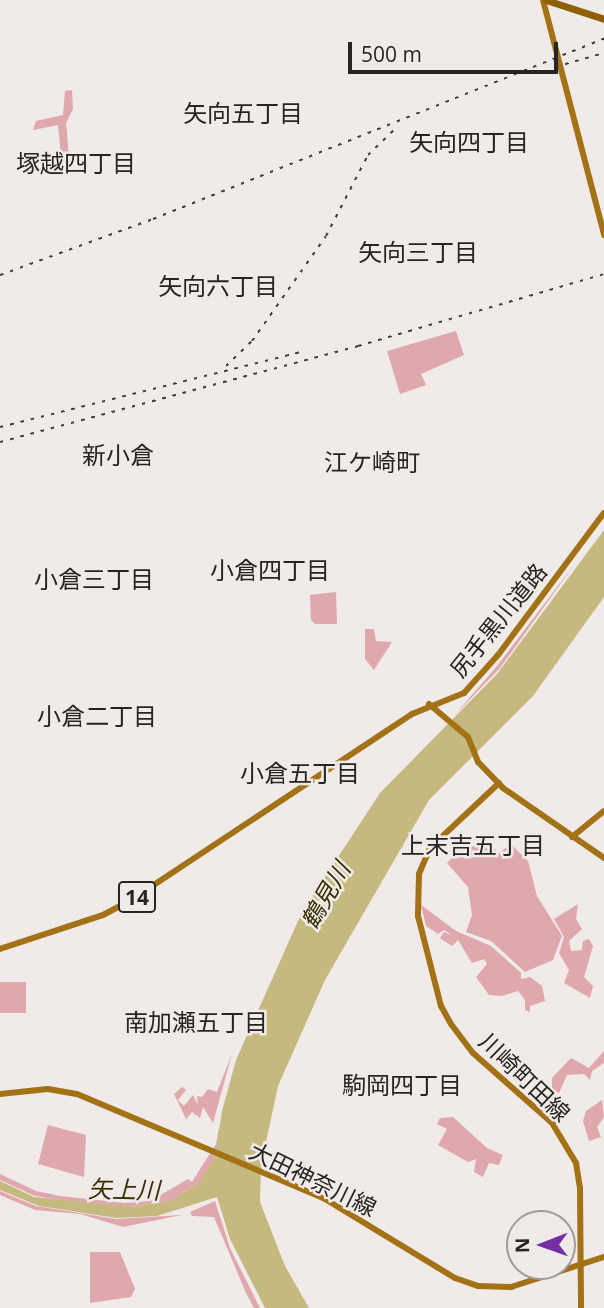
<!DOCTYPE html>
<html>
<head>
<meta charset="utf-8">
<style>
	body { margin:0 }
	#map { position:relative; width:604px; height:1308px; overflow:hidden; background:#f0ebe8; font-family:"Open Sans","Noto Sans JP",sans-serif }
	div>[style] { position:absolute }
	.green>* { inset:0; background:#dea8ad; transform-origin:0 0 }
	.water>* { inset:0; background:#c5b97f }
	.major>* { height:6px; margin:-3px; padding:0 3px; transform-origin:3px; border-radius:3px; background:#a37216 }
	.highway>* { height:7px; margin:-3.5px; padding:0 3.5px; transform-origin:3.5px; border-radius:3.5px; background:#8e6001 }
	.rail>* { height:2px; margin-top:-1px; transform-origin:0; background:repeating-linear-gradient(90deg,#42403e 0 3.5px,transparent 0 10.5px) }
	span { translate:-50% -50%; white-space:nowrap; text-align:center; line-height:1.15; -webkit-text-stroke:5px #f0ebe8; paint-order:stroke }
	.shield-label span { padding:2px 5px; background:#f0ebe8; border:2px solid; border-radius:5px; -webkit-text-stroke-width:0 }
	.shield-label { font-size:21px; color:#272524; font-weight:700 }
	.street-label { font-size:23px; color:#272524 }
	.neighbourhood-label { font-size:24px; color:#272524 }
	.water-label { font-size:24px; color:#382f00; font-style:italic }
	.north { position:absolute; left:506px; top:1210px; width:70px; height:70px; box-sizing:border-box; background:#f0ebe8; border:2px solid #a09c9a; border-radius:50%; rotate:269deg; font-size:19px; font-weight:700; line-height:28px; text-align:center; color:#272524 }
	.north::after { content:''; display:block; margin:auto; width:24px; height:32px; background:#762fa2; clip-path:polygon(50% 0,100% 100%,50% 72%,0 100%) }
	.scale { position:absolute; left:348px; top:42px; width:210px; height:32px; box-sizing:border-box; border:4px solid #272524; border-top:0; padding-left:9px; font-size:21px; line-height:24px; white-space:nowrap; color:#272524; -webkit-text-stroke:5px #f0ebe8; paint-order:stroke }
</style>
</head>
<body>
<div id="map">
	<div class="green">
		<i style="clip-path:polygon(72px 90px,73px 109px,66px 123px,69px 156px,61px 156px,58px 125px,33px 130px,36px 121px,63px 115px,65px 91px)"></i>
		<i style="clip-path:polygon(456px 331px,464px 355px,421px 374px,426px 385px,400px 394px,387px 351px)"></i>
		<i style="clip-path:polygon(577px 561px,500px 668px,454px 716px,497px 666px)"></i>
		<i style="clip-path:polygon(336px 592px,337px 624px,315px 624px,311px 620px,310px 595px)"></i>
		<i style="clip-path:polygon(365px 629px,374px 629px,376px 641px,392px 642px,374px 670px,365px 659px)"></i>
		<i style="clip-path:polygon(511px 844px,528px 861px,537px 896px,562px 936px,553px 960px,525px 972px,491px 941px,466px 932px,472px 915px,468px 887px,447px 863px,465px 845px,493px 848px,499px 853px)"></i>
		<i style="clip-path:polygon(578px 904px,576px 919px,582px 929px,569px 941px,571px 951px,582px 950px,583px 941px,589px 939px,593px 946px,584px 977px,593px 986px,590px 998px,564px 983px,569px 970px,559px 953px,564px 937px,554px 919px)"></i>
		<i style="clip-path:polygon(421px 905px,456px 931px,491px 946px,521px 973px,521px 979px,530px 977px,542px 986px,545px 1001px,530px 1006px,530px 1012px,525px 1010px,525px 1000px,518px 991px,502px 996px,489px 995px,476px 977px,487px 964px,484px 959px,472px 963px,458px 940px,452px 946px,440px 938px,444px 932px,453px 936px,444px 930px,438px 934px,426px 926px)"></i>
		<i style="left:0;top:982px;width:26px;height:31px"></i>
		<i style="clip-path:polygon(604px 1051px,604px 1063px,592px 1071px,590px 1080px,584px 1074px,567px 1075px,559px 1093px,552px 1093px,552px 1078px,571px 1058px,589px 1068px)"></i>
		<i style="clip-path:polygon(232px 1054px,213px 1123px,203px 1107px,200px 1118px,192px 1112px,186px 1119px,174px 1094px,182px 1087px,186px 1090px,178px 1100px,184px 1106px,193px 1095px,198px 1105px,197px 1096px,202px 1097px,208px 1089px,217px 1092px)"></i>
		<i style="clip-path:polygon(602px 1100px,604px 1117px,597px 1127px,601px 1137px,589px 1141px,583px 1121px,586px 1111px)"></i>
		<i style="clip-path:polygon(453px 1117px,487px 1148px,503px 1155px,499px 1165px,489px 1163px,483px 1177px,474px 1172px,476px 1159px,468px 1162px,438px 1145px,447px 1129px,437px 1124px,440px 1118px)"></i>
		<i style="clip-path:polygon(48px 1125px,86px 1135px,84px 1177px,38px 1164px)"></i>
		<i style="clip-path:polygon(219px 1127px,219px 1146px,211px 1169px,198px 1184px,169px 1201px,130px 1207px,73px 1202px,35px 1196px,0 1180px,0 1174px,36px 1191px,60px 1196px,125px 1203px,150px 1201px,188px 1179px,192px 1182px,216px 1144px)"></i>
		<i style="clip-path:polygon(0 1191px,36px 1206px,116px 1219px,182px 1215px,123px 1227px,80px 1214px,35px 1210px,0 1195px)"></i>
		<i style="clip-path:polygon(215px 1201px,230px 1248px,260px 1308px,254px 1308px,246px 1293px,214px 1217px,192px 1216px,190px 1212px)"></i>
		<i style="clip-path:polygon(90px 1252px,120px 1252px,135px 1289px,131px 1297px,90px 1303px)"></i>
	</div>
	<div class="water">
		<i style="clip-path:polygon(604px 530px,604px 597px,533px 696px,429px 800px,325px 980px,278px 1086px,261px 1165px,260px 1202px,285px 1266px,309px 1308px,265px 1308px,230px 1239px,217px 1197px,157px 1216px,116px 1218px,39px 1206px,0 1190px,0 1181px,34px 1197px,131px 1207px,169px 1201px,198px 1184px,215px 1158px,222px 1111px,236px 1060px,302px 912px,380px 793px,497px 674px)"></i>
	</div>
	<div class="major">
		<i style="left:543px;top:0;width:243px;rotate:75.4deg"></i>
		<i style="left:429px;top:704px;width:51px;rotate:40.2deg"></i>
		<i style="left:468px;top:737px;width:27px;rotate:68deg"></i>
		<i style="left:478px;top:762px;width:36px;rotate:46deg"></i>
		<i style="left:503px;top:788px;width:123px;rotate:34.7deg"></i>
		<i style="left:499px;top:783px;width:95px;rotate:136.7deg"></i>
		<i style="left:430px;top:848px;width:28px;rotate:113deg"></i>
		<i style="left:419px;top:874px;width:42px;rotate:91.4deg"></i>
		<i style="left:418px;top:916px;width:93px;rotate:75.7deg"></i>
		<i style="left:441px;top:1006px;width:21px;rotate:61deg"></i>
		<i style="left:451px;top:1024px;width:36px;rotate:53deg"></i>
		<i style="left:473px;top:1053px;width:106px;rotate:41.5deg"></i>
		<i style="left:552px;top:1123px;width:47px;rotate:59deg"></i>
		<i style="left:576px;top:1163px;width:25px;rotate:81deg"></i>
		<i style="left:580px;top:1188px;width:120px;rotate:89.5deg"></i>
		<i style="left:572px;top:837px;width:41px;rotate:-39.1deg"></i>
		<i style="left:0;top:949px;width:108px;rotate:-18.3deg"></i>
		<i style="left:103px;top:915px;width:32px;rotate:-28deg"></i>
		<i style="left:131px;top:900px;width:337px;rotate:-33.5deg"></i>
		<i style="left:412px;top:714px;width:56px;rotate:-22deg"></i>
		<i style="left:464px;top:693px;width:51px;rotate:-48.2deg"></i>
		<i style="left:498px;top:655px;width:177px;rotate:-53.3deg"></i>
		<i style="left:0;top:1094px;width:48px;rotate:-5.9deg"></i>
		<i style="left:48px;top:1089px;width:29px;rotate:10deg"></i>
		<i style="left:77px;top:1094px;width:269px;rotate:22.9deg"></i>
		<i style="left:325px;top:1199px;width:152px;rotate:31.3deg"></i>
		<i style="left:455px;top:1278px;width:24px;rotate:19deg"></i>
		<i style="left:478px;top:1286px;width:33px;rotate:2deg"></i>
		<i style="left:511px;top:1287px;width:98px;rotate:-17.9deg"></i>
	</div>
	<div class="highway">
		<i style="left:546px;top:0;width:61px;rotate:18.1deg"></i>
	</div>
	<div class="rail">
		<i style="left:555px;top:67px;width:51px;rotate:-15.9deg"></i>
		<i style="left:0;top:275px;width:163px;rotate:-20.1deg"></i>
		<i style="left:153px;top:219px;width:486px;rotate:-21.8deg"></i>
		<i style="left:226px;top:366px;width:36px;rotate:-44deg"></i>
		<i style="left:252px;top:341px;width:128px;rotate:-54.8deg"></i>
		<i style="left:326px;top:236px;width:91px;rotate:-62.6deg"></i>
		<i style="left:368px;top:155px;width:37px;rotate:-44deg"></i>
		<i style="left:0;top:427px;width:313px;rotate:-14deg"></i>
		<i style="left:0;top:442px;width:371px;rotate:-15deg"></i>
		<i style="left:358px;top:346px;width:256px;rotate:-16.3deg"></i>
	</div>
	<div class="shield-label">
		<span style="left:137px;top:897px">14</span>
	</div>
	<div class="street-label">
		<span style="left:498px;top:620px;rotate:-51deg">尻手黒川道路</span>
		<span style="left:525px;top:1077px;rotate:44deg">川崎町田線</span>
		<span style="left:313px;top:1179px;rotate:26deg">大田神奈川線</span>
	</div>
	<div class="neighbourhood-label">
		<span style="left:243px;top:113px">矢向五丁目</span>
		<span style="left:469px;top:142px">矢向四丁目</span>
		<span style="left:76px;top:163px">塚越四丁目</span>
		<span style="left:418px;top:252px">矢向三丁目</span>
		<span style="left:218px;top:286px">矢向六丁目</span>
		<span style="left:118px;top:455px">新小倉</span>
		<span style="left:372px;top:462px">江ケ崎町</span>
		<span style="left:270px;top:570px">小倉四丁目</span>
		<span style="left:94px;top:579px">小倉三丁目</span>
		<span style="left:97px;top:716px">小倉二丁目</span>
		<span style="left:300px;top:773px">小倉五丁目</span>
		<span style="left:473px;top:845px">上末吉五丁目</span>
		<span style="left:196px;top:1022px">南加瀬五丁目</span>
		<span style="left:402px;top:1085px">駒岡四丁目</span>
	</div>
	<div class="water-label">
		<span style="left:325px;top:895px;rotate:-60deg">鶴見川</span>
		<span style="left:124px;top:1189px;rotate:1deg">矢上川</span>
	</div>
	<div class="north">N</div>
	<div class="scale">500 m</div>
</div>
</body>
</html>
